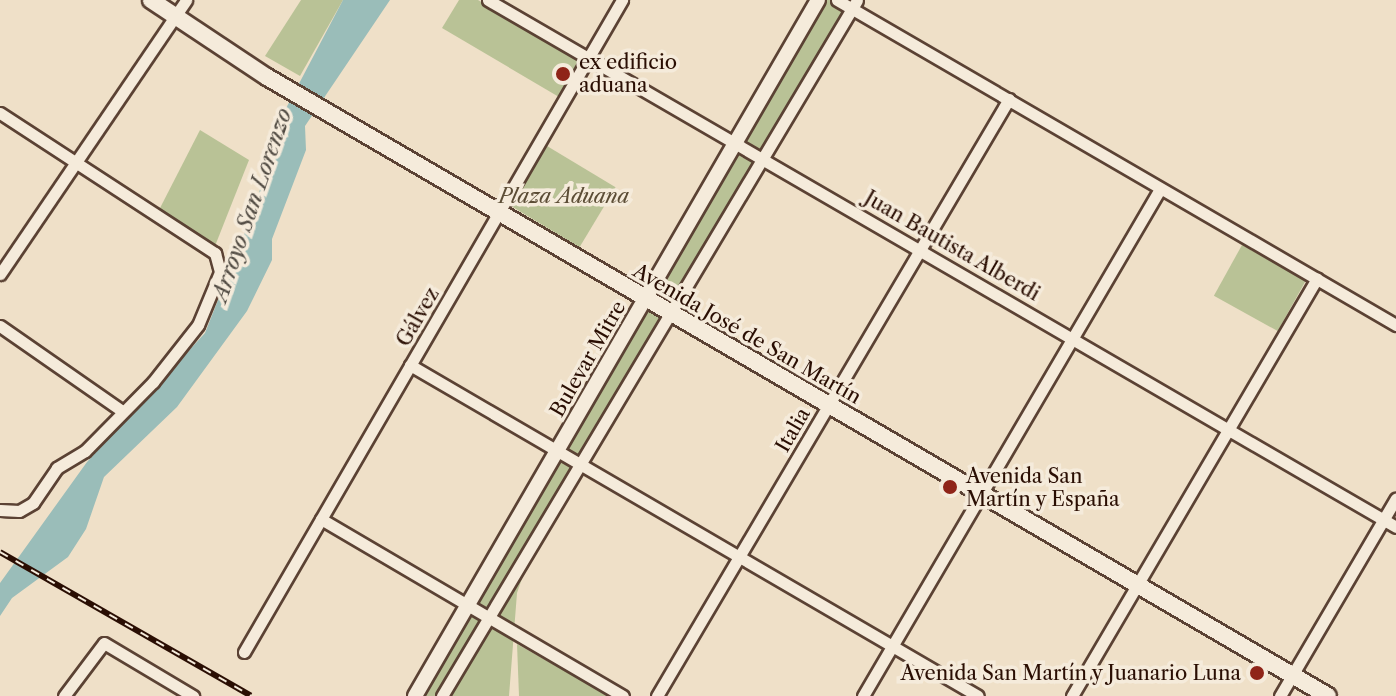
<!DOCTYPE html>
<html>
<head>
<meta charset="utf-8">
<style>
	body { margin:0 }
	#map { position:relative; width:1396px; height:696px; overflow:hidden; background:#efe0c8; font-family:"Libre Caslon Text",serif }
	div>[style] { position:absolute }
	.green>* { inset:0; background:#b9c296; transform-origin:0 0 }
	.water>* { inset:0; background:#9abdb9 }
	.roads { filter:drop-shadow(2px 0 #5b4234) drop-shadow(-2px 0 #5b4234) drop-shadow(0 2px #5b4234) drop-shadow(0 -2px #5b4234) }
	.minor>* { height:11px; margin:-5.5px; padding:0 5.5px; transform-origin:5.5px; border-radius:5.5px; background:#f5ebdb }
	.tertiary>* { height:14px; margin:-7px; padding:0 7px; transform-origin:7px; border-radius:7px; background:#f5ebdb }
	.secondary>* { height:16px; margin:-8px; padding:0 8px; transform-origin:8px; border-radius:8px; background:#f5ebdb }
	.rail>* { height:6px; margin-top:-3px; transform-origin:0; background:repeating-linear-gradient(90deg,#f5ebdb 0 9px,#2a0e03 0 18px); box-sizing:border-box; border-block:2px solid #2a0e03 }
	.dots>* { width:22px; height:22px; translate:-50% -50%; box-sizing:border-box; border:4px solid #f5ebdb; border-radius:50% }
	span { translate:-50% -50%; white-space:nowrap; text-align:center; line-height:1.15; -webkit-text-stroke:7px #f5ebdb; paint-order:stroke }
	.poi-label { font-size:20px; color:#2a0e03 }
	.left { translate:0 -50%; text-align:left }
	.right { translate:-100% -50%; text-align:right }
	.park-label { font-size:20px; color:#5c4d36; font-style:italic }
	.street-label { font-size:20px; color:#2a0e03 }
	.water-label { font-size:22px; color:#514b43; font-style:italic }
</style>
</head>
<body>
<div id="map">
	<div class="green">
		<i style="clip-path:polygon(301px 0,343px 0,300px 76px,265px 56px)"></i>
		<i style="clip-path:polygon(459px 0,478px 0,581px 58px,559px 97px,442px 28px)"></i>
		<i style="clip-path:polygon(818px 0,837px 0,851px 9px,529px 558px,517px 593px,509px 696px,415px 696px)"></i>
		<i style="clip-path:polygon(200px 130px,249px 160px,215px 246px,159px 210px)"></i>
		<i style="left:547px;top:146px;width:80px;height:70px;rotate:31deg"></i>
		<i style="left:1242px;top:245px;width:73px;height:58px;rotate:29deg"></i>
		<i style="clip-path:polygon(517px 644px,609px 696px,519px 696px)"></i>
	</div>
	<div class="water">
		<i style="clip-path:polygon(343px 0,390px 0,305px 126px,306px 150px,272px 239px,272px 260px,247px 311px,177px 407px,104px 477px,86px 529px,68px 557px,12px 598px,0 616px,0 583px,87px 462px,205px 333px,254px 209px,283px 114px)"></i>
	</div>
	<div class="roads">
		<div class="minor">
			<i style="left:488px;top:0;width:1050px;rotate:30.13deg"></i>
			<i style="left:837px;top:0;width:647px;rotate:30.17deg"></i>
			<i style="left:0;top:113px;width:257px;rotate:33.1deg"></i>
			<i style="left:215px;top:253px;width:20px;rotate:75deg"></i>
			<i style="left:220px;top:272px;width:57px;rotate:112.5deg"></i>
			<i style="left:198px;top:325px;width:73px;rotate:128.3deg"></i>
			<i style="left:153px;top:382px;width:97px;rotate:134.6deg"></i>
			<i style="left:85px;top:451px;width:33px;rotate:149deg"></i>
			<i style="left:57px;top:468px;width:42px;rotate:124.4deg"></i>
			<i style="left:33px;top:503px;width:16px;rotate:150deg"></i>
			<i style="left:19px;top:511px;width:19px;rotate:-177deg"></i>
			<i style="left:0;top:274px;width:331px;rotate:-55.8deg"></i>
			<i style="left:0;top:326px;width:147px;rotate:34.8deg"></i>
			<i style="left:410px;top:365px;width:657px;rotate:30.23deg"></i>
			<i style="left:321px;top:519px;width:350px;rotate:30.4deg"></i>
			<i style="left:244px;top:652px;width:754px;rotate:-59.9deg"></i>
			<i style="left:64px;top:696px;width:66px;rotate:-53deg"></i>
			<i style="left:104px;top:643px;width:104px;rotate:30.8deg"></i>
			<i style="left:442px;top:696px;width:810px;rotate:-59.19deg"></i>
			<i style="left:657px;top:696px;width:693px;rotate:-59.48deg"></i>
			<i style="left:863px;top:696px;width:588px;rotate:-59.64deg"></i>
			<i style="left:1072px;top:696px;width:484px;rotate:-59.6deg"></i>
			<i style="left:1280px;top:696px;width:229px;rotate:-59.6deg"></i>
		</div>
		<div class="tertiary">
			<i style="left:415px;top:696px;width:804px;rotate:-59.93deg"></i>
		</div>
		<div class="secondary">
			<i style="left:151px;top:0;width:139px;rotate:33.6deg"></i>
			<i style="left:267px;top:77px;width:1228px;rotate:30.26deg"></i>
		</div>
	</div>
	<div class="rail">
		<i style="left:0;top:552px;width:289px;rotate:29.8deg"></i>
	</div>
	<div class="dots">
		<i style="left:563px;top:74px;background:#8f2418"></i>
		<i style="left:950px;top:487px;background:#8f2418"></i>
		<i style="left:1257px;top:673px;background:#8f2418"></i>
	</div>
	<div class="poi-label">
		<span class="left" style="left:579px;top:74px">ex edificio<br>aduana</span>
		<span class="left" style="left:966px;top:488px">Avenida San<br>Martín y España</span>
		<span class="right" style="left:1241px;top:673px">Avenida San Martín y Juanario Luna</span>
	</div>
	<div class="park-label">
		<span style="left:564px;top:196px">Plaza Aduana</span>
	</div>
	<div class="street-label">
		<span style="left:952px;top:246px;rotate:30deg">Juan Bautista Alberdi</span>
		<span style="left:418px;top:317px;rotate:-60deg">Gálvez</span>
		<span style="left:747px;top:334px;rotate:30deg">Avenida José de San Martín</span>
		<span style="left:588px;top:359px;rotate:-60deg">Bulevar Mitre</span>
		<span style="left:793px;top:430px;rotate:-60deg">Italia</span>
	</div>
	<div class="water-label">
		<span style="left:252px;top:205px;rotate:-71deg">Arroyo San Lorenzo</span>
	</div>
</div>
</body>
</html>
